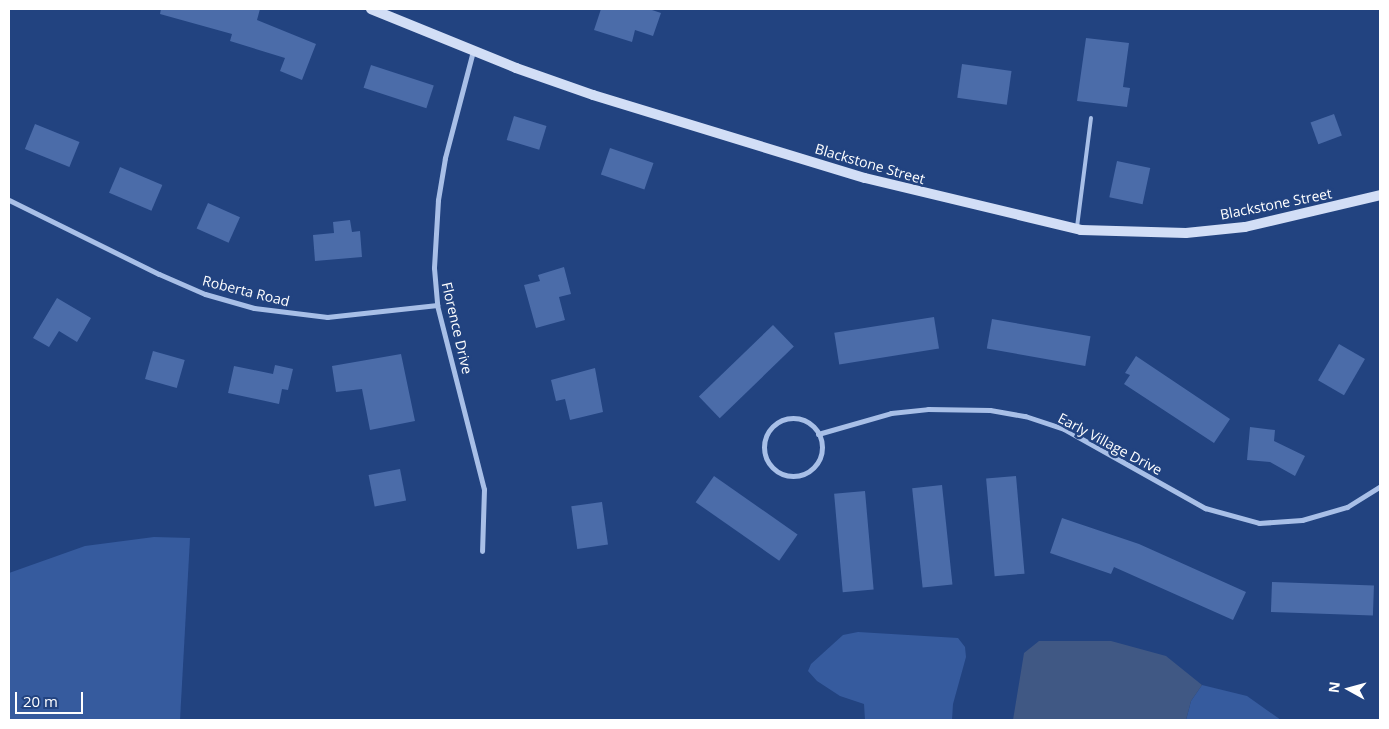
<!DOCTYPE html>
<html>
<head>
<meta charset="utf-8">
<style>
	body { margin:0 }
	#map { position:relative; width:1389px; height:729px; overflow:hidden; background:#224380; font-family:"Open Sans",sans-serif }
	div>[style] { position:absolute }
	.green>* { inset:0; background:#365b9e }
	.water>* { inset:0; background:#405884 }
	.building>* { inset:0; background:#4b6ca9; transform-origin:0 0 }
	.lane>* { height:4px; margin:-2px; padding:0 2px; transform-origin:2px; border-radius:2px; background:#a8bfe7 }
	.street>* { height:5px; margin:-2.5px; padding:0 2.5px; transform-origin:2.5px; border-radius:2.5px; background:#a8bfe7 }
	.street>.ring { margin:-2.5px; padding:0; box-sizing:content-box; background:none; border:5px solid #a8bfe7; border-radius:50% }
	.secondary>* { height:10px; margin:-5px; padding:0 5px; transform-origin:5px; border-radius:5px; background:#d2def6 }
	span { translate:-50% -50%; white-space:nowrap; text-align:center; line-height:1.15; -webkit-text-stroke:5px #224380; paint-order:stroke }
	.street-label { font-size:14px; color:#fff }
	.frame { position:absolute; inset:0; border:10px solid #fff; pointer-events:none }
	.north { position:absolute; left:1324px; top:664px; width:50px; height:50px; -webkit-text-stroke:4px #224380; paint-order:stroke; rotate:277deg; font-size:14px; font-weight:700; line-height:20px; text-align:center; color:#fff }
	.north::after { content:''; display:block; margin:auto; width:18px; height:22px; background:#fff; clip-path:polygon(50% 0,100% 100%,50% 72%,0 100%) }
	.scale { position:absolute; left:15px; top:692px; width:68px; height:22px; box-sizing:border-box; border:2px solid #fff; border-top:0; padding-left:6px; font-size:15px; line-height:18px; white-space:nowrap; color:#fff; -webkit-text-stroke:4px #224380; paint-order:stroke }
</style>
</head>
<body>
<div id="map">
	<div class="green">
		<i style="clip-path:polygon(154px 537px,190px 538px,180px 720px,9px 720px,9px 573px,85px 546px)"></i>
		<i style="clip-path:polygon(858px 632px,958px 638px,965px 647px,966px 657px,953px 704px,952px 720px,865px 720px,864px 704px,840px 696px,817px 681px,808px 671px,811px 664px,843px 635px)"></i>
		<i style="clip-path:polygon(1202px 685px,1247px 696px,1281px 720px,1186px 720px,1191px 701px)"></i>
	</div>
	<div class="water">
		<i style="clip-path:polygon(1039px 641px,1111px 641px,1166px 656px,1202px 685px,1191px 701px,1186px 720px,1013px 720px,1024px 653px)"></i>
	</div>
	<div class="building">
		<i style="clip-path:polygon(161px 9px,260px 9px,257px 20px,316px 44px,302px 80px,280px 71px,285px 58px,230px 41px,232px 34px,160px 14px)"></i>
		<i style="clip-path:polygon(601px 9px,649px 9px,661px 13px,653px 36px,635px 30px,632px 42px,594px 30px)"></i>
		<i style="clip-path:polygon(1086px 38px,1129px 43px,1123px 87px,1130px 88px,1127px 107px,1077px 101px)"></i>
		<i style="left:962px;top:64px;width:50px;height:34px;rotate:8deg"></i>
		<i style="left:371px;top:65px;width:66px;height:24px;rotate:18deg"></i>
		<i style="left:1334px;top:114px;width:23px;height:25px;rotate:70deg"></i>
		<i style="left:514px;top:116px;width:34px;height:25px;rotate:17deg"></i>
		<i style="left:35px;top:124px;width:48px;height:27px;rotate:22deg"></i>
		<i style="left:610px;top:148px;width:46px;height:28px;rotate:19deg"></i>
		<i style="left:1117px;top:161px;width:34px;height:37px;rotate:12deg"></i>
		<i style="left:120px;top:167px;width:46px;height:28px;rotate:23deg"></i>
		<i style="left:208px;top:203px;width:35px;height:28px;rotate:24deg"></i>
		<i style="clip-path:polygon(350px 220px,352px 232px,360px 231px,362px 257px,315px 261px,313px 235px,334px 233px,333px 222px)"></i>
		<i style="clip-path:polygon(564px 267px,571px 294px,559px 297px,565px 320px,536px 328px,524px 285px,540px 281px,538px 275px)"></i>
		<i style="clip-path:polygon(57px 298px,91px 318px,77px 342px,59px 331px,49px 347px,33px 338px)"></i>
		<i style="left:934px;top:317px;width:32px;height:101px;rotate:81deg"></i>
		<i style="left:992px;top:319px;width:100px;height:30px;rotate:10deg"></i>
		<i style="left:773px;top:325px;width:30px;height:103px;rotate:46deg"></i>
		<i style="left:1339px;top:344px;width:30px;height:42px;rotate:30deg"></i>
		<i style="left:153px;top:351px;width:33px;height:29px;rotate:16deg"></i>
		<i style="clip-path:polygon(401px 354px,415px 421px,370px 430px,362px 389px,336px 392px,332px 366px)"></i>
		<i style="clip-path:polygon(1136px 356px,1230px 419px,1214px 443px,1124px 384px,1130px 375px,1125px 373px)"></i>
		<i style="clip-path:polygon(275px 365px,293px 369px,288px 390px,282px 389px,279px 404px,228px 393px,234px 366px,273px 374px)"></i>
		<i style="clip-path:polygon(595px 368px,603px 412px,570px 420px,565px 399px,556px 401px,551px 380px)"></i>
		<i style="clip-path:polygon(1250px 427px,1275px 430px,1274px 441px,1305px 456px,1295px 476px,1270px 462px,1247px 460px)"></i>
		<i style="left:400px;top:469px;width:32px;height:32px;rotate:79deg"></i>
		<i style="left:714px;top:476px;width:102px;height:32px;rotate:35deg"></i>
		<i style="left:1016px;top:476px;width:98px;height:30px;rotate:85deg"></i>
		<i style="left:942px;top:485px;width:100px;height:30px;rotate:84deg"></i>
		<i style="left:865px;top:491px;width:99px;height:31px;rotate:85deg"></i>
		<i style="left:602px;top:502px;width:43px;height:31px;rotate:82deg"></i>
		<i style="clip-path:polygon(1062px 518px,1139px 544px,1246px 592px,1233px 620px,1114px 567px,1111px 574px,1050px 553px)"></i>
		<i style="left:1272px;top:582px;width:102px;height:30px;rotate:2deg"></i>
	</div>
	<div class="lane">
		<i style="left:1077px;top:227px;width:110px;rotate:-82.7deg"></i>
	</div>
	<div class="street">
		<i style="left:473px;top:51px;width:111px;rotate:104.7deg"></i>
		<i style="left:445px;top:158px;width:43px;rotate:99.5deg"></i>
		<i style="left:438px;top:200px;width:68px;rotate:93.4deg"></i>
		<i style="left:434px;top:268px;width:37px;rotate:85deg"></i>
		<i style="left:437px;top:305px;width:190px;rotate:75.7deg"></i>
		<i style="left:484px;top:489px;width:62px;rotate:91.8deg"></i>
		<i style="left:9px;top:200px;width:167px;rotate:26.3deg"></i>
		<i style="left:159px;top:274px;width:50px;rotate:23.5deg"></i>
		<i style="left:205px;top:294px;width:51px;rotate:15.9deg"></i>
		<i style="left:254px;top:308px;width:74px;rotate:7deg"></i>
		<i style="left:327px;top:317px;width:111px;rotate:-6.2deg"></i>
		<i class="ring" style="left:764px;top:418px;width:53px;height:53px"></i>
		<i style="left:818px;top:434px;width:76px;rotate:-16deg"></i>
		<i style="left:891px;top:413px;width:37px;rotate:-6deg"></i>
		<i style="left:928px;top:409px;width:62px;rotate:0.9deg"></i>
		<i style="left:990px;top:410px;width:36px;rotate:10deg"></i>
		<i style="left:1025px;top:416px;width:41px;rotate:18.4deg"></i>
		<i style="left:1064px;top:429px;width:162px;rotate:29.3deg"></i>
		<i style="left:1205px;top:508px;width:56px;rotate:15.5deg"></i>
		<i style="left:1259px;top:523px;width:43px;rotate:-4deg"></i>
		<i style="left:1302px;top:520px;width:47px;rotate:-16.1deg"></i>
		<i style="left:1347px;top:507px;width:39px;rotate:-32deg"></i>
	</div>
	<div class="secondary">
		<i style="left:371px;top:9px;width:157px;rotate:22.1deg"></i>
		<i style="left:516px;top:68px;width:82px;rotate:19.3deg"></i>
		<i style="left:593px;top:95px;width:284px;rotate:17deg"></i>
		<i style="left:865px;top:178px;width:222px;rotate:13.5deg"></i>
		<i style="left:1081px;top:230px;width:105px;rotate:1.6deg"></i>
		<i style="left:1186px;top:233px;width:59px;rotate:-5.8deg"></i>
		<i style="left:1245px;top:227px;width:139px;rotate:-13.3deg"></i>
	</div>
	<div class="street-label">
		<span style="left:870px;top:164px;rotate:16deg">Blackstone Street</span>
		<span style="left:1276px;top:204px;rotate:-11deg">Blackstone Street</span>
		<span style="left:246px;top:291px;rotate:14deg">Roberta Road</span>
		<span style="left:457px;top:328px;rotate:77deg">Florence Drive</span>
		<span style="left:1110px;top:444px;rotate:28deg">Early Village Drive</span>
	</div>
	<div class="frame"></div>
	<div class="north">N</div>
	<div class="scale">20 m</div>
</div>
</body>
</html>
